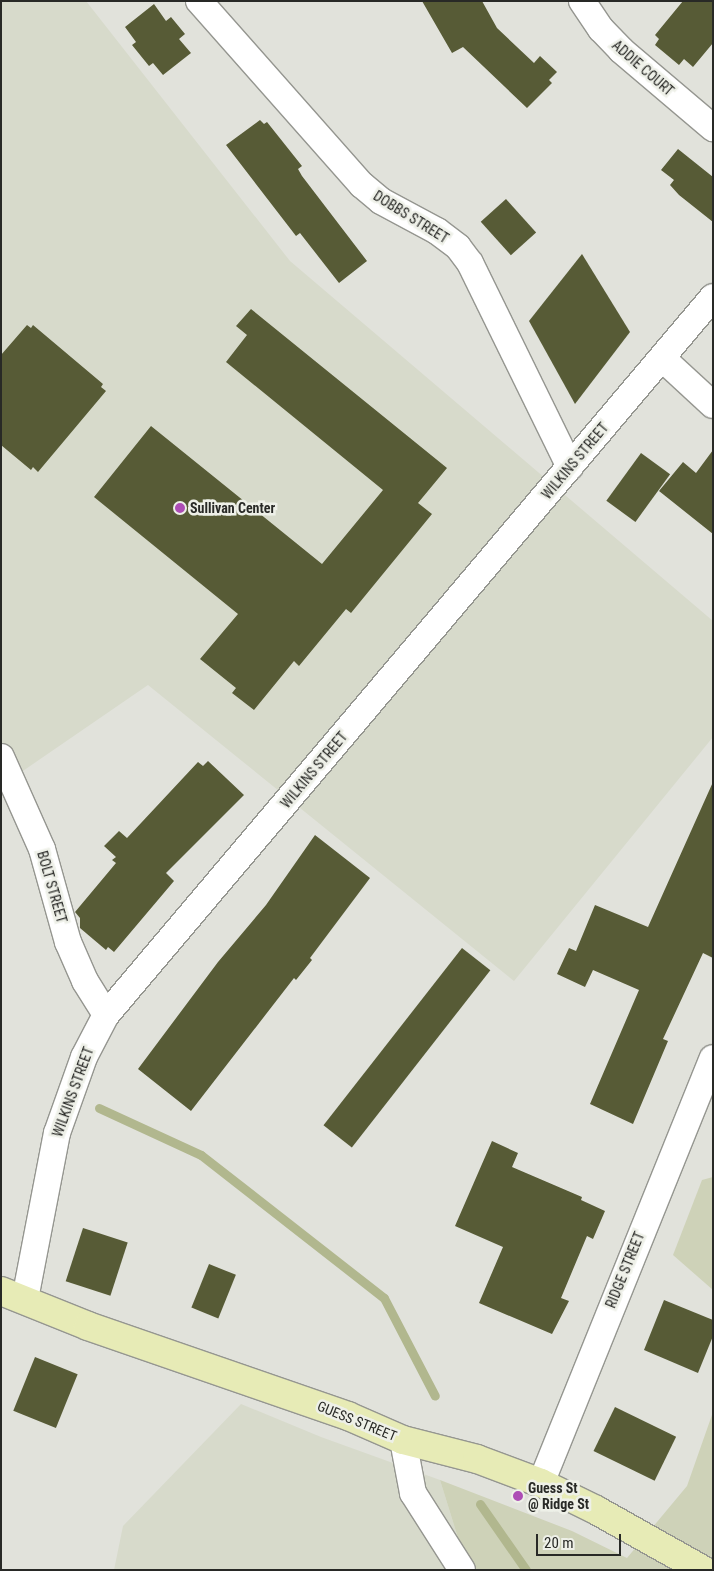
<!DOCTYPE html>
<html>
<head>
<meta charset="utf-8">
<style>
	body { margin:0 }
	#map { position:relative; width:714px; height:1571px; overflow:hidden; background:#e1e2db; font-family:"Roboto Condensed",sans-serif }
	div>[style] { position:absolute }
	.built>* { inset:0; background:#d7dacb }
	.green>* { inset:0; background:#ced2b8 }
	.stream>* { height:9px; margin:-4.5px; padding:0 4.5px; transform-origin:4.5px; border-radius:4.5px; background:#b1b78e }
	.building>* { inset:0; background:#575b36; transform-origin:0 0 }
	.roads { filter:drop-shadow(1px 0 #959690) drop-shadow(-1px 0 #959690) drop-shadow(0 1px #959690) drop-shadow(0 -1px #959690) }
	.street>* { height:26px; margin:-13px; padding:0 13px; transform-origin:13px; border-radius:13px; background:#fff }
	.secondary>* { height:28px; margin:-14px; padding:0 14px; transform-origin:14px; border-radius:14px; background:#e7ebb6 }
	.dots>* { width:14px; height:14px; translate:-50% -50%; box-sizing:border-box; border:2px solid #eef0e8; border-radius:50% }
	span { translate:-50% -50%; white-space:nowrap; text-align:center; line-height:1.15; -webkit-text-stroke:5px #eef0e8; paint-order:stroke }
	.street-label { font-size:14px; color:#282926 }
	.poi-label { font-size:14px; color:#282926; font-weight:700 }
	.left { translate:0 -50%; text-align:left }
	.frame { position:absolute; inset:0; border:2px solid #282926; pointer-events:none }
	.scale { position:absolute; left:536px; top:1534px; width:85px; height:22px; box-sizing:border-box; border:2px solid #282926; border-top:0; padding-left:6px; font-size:15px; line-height:18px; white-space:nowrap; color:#282926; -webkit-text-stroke:4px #eef0e8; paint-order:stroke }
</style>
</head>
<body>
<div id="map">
	<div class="built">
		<i style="clip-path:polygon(1px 1px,86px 1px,290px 261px,713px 621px,713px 737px,514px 981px,148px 685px,1px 786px)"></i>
		<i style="clip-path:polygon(241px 1404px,321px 1437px,440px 1480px,468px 1570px,114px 1570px,123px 1526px)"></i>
	</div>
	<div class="green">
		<i style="clip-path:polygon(713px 1177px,713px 1290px,673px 1255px,702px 1180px)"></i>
		<i style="clip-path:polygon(713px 1412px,713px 1570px,468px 1570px,440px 1480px,572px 1531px,627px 1558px,687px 1486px)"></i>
	</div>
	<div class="stream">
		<i style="left:99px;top:1108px;width:112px;rotate:24.7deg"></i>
		<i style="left:201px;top:1155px;width:232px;rotate:38deg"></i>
		<i style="left:384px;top:1298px;width:110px;rotate:62.5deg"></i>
		<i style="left:480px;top:1504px;width:80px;rotate:55.1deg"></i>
	</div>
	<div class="building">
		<i style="clip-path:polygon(422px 1px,482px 1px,497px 28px,534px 63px,540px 56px,557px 72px,549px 80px,552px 83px,527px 108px,463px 47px,452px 53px)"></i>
		<i style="clip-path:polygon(683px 1px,713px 1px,713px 43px,693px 67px,684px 59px,679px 65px,655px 45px,659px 39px,655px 35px)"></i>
		<i style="clip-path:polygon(154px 4px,166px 21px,171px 17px,185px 34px,179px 39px,191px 53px,163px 75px,153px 63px,149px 66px,132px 45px,136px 42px,125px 27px)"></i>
		<i style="clip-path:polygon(260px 120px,264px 124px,267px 122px,302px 166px,298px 169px,302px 176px,367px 261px,339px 283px,300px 233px,296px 236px,226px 145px)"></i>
		<i style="clip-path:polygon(678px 149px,713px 177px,713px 222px,679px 195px,670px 185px,674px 180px,661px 170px)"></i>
		<i style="left:506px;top:199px;width:45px;height:34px;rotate:48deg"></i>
		<i style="clip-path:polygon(582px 254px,630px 332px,575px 404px,529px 321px)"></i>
		<i style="clip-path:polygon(251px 309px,447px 468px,418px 503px,432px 514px,351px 613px,346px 609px,299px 666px,294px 661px,254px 710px,232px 693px,236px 688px,200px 659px,238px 614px,94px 497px,151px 426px,322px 564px,383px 490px,226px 362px,247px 335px,236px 326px)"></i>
		<i style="clip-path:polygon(27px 325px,31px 328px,33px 325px,103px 384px,101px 387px,106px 391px,38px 472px,33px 467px,31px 470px,1px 445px,1px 355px)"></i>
		<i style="clip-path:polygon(713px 450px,713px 534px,659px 491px,683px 462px,696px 473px)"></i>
		<i style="left:641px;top:453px;width:36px;height:59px;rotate:36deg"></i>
		<i style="clip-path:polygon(208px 761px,244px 795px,166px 873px,174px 881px,114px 952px,108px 947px,106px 950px,80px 928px,80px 918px,75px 912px,116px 863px,112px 860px,116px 857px,104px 846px,119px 831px,127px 838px,198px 762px,203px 766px)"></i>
		<i style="clip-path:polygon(713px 782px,713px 958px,703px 953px,663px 1039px,668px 1041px,633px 1124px,590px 1104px,639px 990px,593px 970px,585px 987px,557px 974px,569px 948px,576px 951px,595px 905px,648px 927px)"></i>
		<i style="clip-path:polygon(315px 835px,370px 878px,310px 958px,312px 960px,296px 980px,294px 978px,191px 1111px,138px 1069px,218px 962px,266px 905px)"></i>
		<i style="left:462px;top:948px;width:36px;height:225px;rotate:38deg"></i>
		<i style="clip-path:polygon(492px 1141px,518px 1153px,512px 1167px,582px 1197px,581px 1200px,605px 1211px,593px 1239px,587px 1236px,561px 1298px,569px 1301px,552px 1334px,479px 1303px,503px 1247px,455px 1226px)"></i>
		<i style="left:83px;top:1228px;width:47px;height:56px;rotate:18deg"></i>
		<i style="left:209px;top:1264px;width:29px;height:47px;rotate:22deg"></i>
		<i style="clip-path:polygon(664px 1300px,713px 1320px,713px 1336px,698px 1373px,644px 1350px)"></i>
		<i style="left:35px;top:1357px;width:46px;height:58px;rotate:22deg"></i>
		<i style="left:615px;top:1407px;width:68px;height:49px;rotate:26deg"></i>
	</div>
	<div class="roads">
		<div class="street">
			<i style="left:199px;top:1px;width:246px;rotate:48.5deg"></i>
			<i style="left:362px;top:185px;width:25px;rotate:40deg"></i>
			<i style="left:381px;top:201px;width:64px;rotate:28.2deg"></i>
			<i style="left:437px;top:231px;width:26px;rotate:37deg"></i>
			<i style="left:458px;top:247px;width:20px;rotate:53deg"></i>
			<i style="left:470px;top:263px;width:227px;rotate:63.9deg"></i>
			<i style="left:582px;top:1px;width:34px;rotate:56deg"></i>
			<i style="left:601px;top:29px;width:29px;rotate:46deg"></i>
			<i style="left:621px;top:50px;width:121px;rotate:40.3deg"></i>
			<i style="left:662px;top:358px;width:69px;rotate:42.7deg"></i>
			<i style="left:1px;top:757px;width:101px;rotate:66deg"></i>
			<i style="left:42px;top:849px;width:97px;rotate:74.4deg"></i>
			<i style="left:68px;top:942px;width:43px;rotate:66.4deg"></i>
			<i style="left:85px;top:981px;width:40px;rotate:58deg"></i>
			<i style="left:25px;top:1299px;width:169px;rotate:-79.1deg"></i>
			<i style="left:57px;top:1133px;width:81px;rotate:-70.4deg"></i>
			<i style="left:84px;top:1057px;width:47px;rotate:-62.4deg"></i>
			<i style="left:106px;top:1015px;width:940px;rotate:-49.79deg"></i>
			<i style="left:403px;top:1440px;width:54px;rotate:79.3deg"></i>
			<i style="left:413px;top:1493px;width:91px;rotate:57.5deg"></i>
			<i style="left:541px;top:1483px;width:458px;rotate:-68deg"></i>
		</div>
		<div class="secondary">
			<i style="left:1px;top:1291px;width:94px;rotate:21.9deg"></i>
			<i style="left:88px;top:1326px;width:275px;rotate:19.1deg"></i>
			<i style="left:348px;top:1416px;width:60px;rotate:23.6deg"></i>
			<i style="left:403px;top:1440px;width:76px;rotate:14.4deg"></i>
			<i style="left:477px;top:1459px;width:68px;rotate:20.6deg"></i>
			<i style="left:541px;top:1483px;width:61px;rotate:26.1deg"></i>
			<i style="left:596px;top:1510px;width:123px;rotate:29.3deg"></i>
		</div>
	</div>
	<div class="dots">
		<i style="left:180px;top:508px;background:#ad4db5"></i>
		<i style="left:518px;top:1496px;background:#ad4db5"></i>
	</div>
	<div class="street-label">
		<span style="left:643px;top:68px;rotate:41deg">ADDIE COURT</span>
		<span style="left:411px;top:217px;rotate:32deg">DOBBS STREET</span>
		<span style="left:575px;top:461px;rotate:-50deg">WILKINS STREET</span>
		<span style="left:314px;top:770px;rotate:-50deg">WILKINS STREET</span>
		<span style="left:52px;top:887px;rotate:74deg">BOLT STREET</span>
		<span style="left:73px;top:1092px;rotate:-70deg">WILKINS STREET</span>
		<span style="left:625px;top:1270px;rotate:-68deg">RIDGE STREET</span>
		<span style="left:357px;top:1421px;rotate:22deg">GUESS STREET</span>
	</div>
	<div class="poi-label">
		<span class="left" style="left:190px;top:508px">Sullivan Center</span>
		<span class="left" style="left:528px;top:1496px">Guess St<br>@ Ridge St</span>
	</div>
	<div class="frame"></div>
	<div class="scale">20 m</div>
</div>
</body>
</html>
